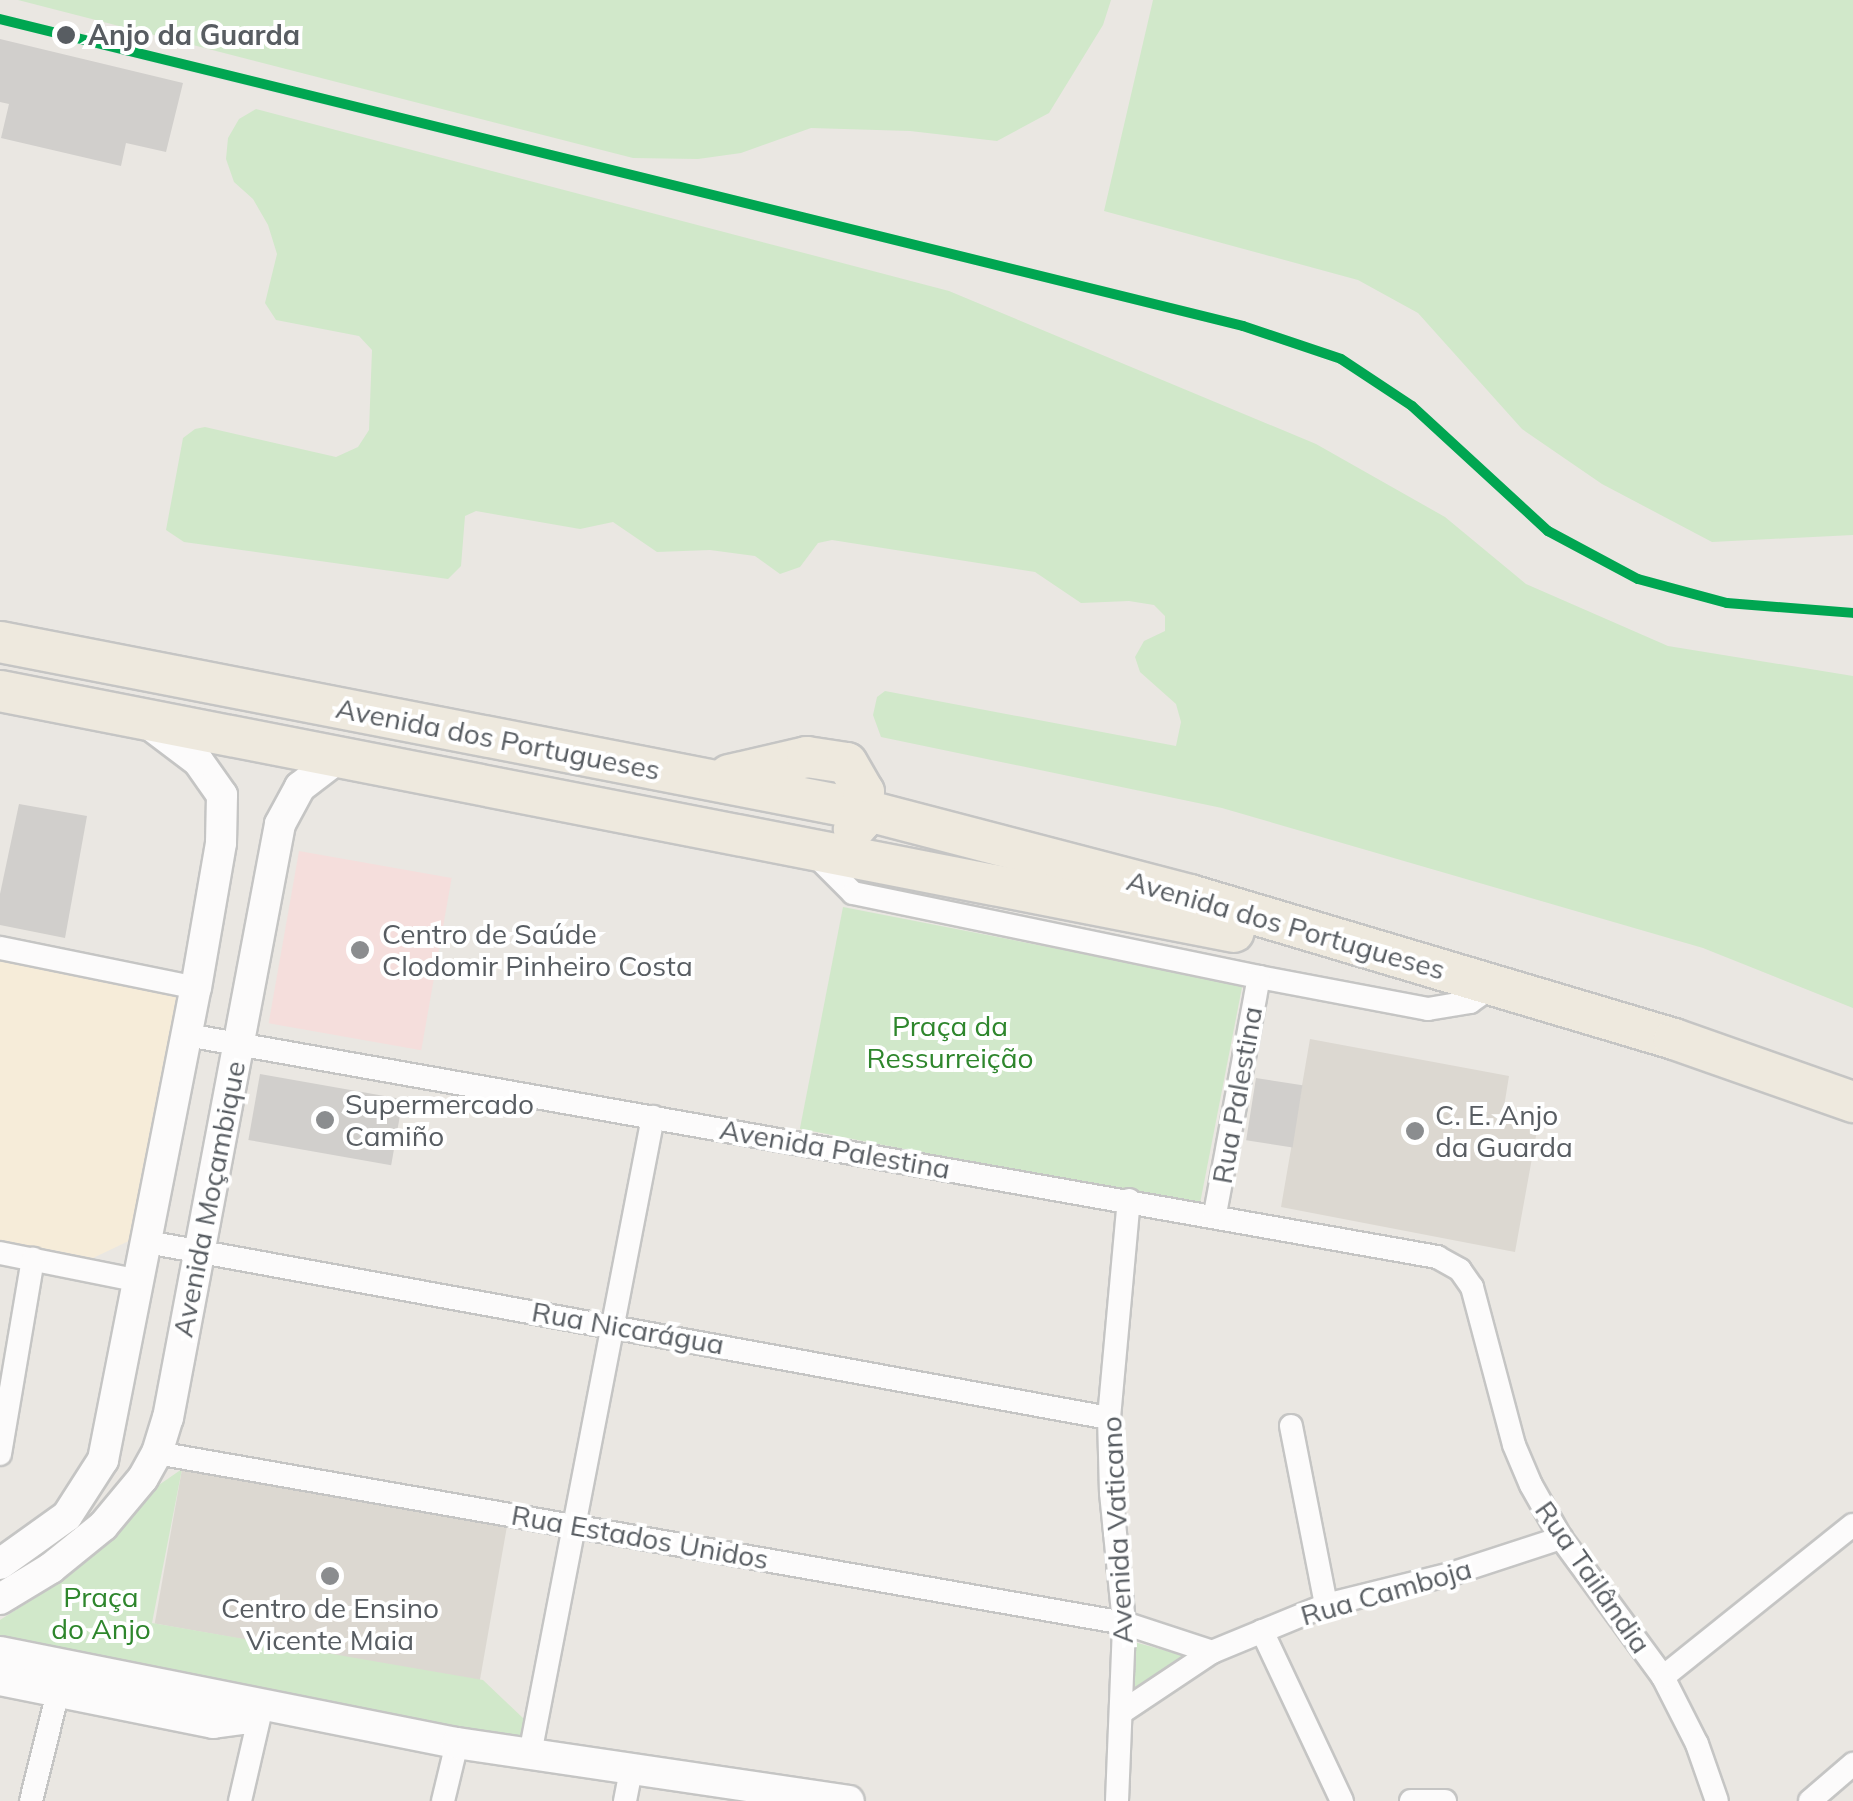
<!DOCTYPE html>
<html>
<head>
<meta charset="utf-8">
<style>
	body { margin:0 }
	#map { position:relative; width:1853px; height:1801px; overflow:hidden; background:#eae7e2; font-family:Mulish,sans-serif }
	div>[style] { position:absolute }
	.commercial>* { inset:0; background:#f6ecd9 }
	.education>* { inset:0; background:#dcd8d1; transform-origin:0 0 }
	.medical>* { inset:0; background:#f5dedc; transform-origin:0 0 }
	.green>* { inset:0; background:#d1e8ca; transform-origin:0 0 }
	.building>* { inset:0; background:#d1cfcc; transform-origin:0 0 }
	.roads { filter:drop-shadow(2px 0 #c5c5c4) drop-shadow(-2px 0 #c5c5c4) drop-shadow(0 2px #c5c5c4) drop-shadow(0 -2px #c5c5c4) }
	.street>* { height:22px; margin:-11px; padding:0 11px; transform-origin:11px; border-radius:11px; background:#fcfbfb }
	.secondary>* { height:30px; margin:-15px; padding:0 15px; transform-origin:15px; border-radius:15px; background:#fcfbfb }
	.highway>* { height:40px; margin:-20px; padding:0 20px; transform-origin:20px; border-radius:20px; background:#eee9de }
	.rail>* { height:10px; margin-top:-5px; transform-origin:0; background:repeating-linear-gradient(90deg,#fff 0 19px,#e2e1e1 0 38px); box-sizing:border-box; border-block:2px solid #e2e1e1 }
	.rail-1>* { height:10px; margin:-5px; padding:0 5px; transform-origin:5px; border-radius:5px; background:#00a651 }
	.dots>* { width:28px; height:28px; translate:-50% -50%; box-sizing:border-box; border:5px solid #fff; border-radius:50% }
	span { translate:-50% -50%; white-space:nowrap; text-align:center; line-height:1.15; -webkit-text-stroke:8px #fff; paint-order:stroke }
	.stop-label { font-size:28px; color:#585d62; font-weight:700 }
	.left { translate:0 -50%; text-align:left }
	.street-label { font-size:28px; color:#585d62 }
	.poi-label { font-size:28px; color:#585d62 }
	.park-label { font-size:28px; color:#2e862c }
</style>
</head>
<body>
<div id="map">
	<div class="commercial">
		<i style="clip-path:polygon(0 958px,184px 995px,133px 1239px,93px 1258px,0 1240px)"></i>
	</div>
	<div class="education">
		<i style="clip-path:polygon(1310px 1039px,1509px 1076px,1504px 1107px,1540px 1114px,1515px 1252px,1281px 1207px)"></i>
		<i style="left:182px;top:1469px;width:330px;height:157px;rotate:10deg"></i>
	</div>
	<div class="medical">
		<i style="left:299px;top:851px;width:155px;height:175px;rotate:10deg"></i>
	</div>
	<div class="green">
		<i style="clip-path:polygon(18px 0,1111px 0,1103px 25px,1049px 113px,997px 141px,910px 131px,811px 128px,741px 153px,698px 159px,633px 158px)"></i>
		<i style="clip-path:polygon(1153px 0,1853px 0,1853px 535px,1712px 542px,1602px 484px,1522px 429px,1418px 313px,1358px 280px,1104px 211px)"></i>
		<i style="clip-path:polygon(256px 109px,949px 291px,1316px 444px,1445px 517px,1526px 584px,1668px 646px,1853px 676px,1853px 1008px,1703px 948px,1222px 808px,881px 737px,873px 715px,877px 697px,885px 691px,1176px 746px,1181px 722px,1176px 704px,1140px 672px,1135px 657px,1144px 641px,1165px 631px,1165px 616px,1154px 605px,1129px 601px,1081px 603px,1035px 572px,832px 540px,818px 543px,800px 567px,780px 574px,755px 556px,710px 550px,657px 552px,613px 522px,580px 529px,476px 511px,465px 516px,461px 566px,448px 579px,184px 542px,166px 530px,183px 438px,195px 429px,205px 427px,336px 457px,358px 447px,369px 430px,372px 350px,359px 336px,276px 320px,265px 303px,277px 254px,268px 225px,253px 199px,234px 182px,226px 159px,228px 138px,239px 119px)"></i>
		<i style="left:843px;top:907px;width:407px;height:226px;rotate:11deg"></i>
		<i style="clip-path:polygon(182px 1469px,152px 1623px,483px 1680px,524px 1719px,519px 1741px,0 1643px,0 1620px,66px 1578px,110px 1540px,153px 1489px)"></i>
		<i style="clip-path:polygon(1127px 1640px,1185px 1656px,1126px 1696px)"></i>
	</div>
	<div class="building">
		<i style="clip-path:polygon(0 39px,183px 83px,166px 152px,126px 143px,121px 166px,1px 138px,9px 104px,0 102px)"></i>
		<i style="clip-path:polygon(19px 804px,87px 816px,65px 938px,0 925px,0 894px)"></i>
		<i style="left:260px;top:1074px;width:145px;height:67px;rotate:10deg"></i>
		<i style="left:1256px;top:1078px;width:47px;height:63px;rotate:9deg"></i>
	</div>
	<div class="roads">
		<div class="street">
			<i style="left:811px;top:851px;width:59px;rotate:45deg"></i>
			<i style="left:853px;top:893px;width:415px;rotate:11.7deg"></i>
			<i style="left:1259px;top:977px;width:172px;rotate:10.7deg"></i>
			<i style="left:1428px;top:1009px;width:43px;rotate:-9.5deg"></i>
			<i style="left:1470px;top:1002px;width:28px;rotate:-35deg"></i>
			<i style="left:0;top:948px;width:200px;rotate:11.5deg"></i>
			<i style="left:187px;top:1035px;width:1270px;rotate:10.07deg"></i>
			<i style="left:1437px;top:1257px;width:26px;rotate:29deg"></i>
			<i style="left:1460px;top:1270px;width:21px;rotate:55deg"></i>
			<i style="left:1472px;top:1287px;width:163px;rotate:75.1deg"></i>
			<i style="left:1514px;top:1445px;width:43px;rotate:67deg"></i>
			<i style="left:1531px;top:1485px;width:61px;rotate:60.5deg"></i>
			<i style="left:1561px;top:1538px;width:172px;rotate:53.7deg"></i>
			<i style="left:1663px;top:1677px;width:75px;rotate:63.1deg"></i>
			<i style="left:1697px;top:1744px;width:60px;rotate:70.7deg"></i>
			<i style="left:1215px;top:1214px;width:241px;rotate:-79.5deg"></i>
			<i style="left:147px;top:1242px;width:978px;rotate:10.37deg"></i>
			<i style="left:0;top:1253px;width:143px;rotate:11.3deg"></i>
			<i style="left:1291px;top:1426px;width:182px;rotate:78.9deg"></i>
			<i style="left:157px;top:1453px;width:982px;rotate:9.97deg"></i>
			<i style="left:1124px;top:1623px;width:93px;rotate:18.2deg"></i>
			<i style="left:0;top:1454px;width:198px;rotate:-80.4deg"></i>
			<i style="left:1262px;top:1631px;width:188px;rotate:64.8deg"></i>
			<i style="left:1663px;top:1677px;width:243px;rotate:-38.7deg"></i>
			<i style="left:1122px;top:1712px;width:108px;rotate:-33.7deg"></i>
			<i style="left:1212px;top:1652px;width:123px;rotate:-22.4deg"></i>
			<i style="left:1326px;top:1605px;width:132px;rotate:-14deg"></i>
			<i style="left:1454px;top:1573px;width:113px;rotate:-18.1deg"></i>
			<i style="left:530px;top:1754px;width:649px;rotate:-79.07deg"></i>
			<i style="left:31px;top:1801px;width:112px;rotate:-76.1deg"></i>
			<i style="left:240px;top:1801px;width:98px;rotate:-77deg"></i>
			<i style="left:443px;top:1801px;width:60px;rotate:-76.4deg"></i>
			<i style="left:625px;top:1801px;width:33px;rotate:-79deg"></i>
			<i style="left:1117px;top:1801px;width:178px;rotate:-87.7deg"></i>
			<i style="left:1124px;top:1623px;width:131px;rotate:-95.7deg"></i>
			<i style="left:1111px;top:1493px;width:75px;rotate:-91.5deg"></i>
			<i style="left:1109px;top:1418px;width:219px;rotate:-84.8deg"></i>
			<i style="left:1411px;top:1801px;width:34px"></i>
			<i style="left:1810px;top:1801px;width:57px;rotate:-40.7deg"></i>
		</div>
		<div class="secondary">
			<i style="left:0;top:1564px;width:82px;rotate:-35.6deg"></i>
			<i style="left:67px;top:1516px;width:67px;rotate:-57.3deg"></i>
			<i style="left:103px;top:1460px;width:481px;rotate:-78.9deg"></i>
			<i style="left:196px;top:988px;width:147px;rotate:-80.2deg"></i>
			<i style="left:221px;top:843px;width:48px;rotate:-88.8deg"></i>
			<i style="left:222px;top:795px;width:42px;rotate:-125.2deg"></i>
			<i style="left:198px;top:761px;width:61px;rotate:-142.9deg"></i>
			<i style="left:0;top:1599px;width:60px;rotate:-31.3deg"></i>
			<i style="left:51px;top:1568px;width:67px;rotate:-38.9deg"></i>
			<i style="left:103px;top:1526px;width:62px;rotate:-50.2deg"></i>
			<i style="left:143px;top:1478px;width:29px;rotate:-61deg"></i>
			<i style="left:157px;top:1453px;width:37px;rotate:-73deg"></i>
			<i style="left:168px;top:1418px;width:604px;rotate:-79.32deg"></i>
			<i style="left:280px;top:824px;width:42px;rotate:-61.6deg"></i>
			<i style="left:300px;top:787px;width:53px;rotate:-37.3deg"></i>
			<i style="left:0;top:1652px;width:466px;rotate:11.3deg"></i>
			<i style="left:457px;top:1743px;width:396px;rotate:8.4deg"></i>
			<i style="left:0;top:1680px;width:217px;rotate:11.4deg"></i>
			<i style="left:213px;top:1723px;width:30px;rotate:-8deg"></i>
			<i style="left:243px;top:1719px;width:23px;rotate:-34deg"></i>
		</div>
		<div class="highway">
			<i style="left:0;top:642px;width:880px;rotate:11deg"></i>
			<i style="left:864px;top:810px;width:337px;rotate:14.6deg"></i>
			<i style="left:1190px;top:895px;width:505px;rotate:16.57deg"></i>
			<i style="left:1674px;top:1039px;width:190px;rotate:19.4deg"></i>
			<i style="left:0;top:691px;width:1257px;rotate:11.05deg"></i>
			<i style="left:729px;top:775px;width:80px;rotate:-13deg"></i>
			<i style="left:807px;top:757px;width:40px;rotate:8.5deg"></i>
			<i style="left:847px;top:763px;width:34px;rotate:60deg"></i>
			<i style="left:864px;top:792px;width:29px;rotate:96deg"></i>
			<i style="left:861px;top:821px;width:11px;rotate:131deg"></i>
		</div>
	</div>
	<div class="rail">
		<i style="left:66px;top:36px;width:1212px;rotate:13.84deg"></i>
		<i style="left:1243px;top:326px;width:103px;rotate:18.6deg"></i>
		<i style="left:1341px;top:359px;width:85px;rotate:33.5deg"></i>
		<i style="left:1412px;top:406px;width:185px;rotate:42.6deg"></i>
		<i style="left:1548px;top:531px;width:102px;rotate:28.1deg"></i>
		<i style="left:1638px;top:579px;width:92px;rotate:15.1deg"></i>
		<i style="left:1727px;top:603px;width:126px;rotate:4.5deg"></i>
	</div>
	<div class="rail-1">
		<i style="left:0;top:19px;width:1280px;rotate:13.87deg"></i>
		<i style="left:1243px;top:326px;width:103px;rotate:18.6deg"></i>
		<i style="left:1341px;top:359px;width:85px;rotate:33.5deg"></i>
		<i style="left:1412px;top:406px;width:185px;rotate:42.6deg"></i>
		<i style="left:1548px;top:531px;width:102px;rotate:28.1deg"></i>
		<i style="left:1638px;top:579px;width:92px;rotate:15.1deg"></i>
		<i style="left:1727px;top:603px;width:126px;rotate:4.5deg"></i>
	</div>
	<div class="dots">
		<i style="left:66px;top:35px;background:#585d62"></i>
		<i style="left:360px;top:950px;background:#8b8d8f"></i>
		<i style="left:325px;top:1120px;background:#8b8d8f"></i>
		<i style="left:1415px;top:1131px;background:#8b8d8f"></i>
		<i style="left:330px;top:1576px;background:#8b8d8f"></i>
	</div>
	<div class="stop-label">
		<span class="left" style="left:88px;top:35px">Anjo da Guarda</span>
	</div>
	<div class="street-label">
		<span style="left:498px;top:739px;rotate:11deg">Avenida dos Portugueses</span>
		<span style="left:1286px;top:925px;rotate:16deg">Avenida dos Portugueses</span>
		<span style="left:1237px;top:1095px;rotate:-80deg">Rua Palestina</span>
		<span style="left:835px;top:1149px;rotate:10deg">Avenida Palestina</span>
		<span style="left:209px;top:1199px;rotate:-79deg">Avenida Moçambique</span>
		<span style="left:628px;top:1328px;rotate:10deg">Rua Nicarágua</span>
		<span style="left:1117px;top:1530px;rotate:-93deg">Avenida Vaticano</span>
		<span style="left:640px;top:1537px;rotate:10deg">Rua Estados Unidos</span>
		<span style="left:1593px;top:1577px;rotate:55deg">Rua Tailândia</span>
		<span style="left:1386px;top:1592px;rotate:-16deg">Rua Camboja</span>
	</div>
	<div class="poi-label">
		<span class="left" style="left:382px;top:950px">Centro de Saúde<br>Clodomir Pinheiro Costa</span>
		<span class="left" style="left:345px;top:1120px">Supermercado<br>Camiño</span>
		<span class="left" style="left:1435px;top:1131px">C. E. Anjo<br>da Guarda</span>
		<span style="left:330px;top:1624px">Centro de Ensino<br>Vicente Maia</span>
	</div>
	<div class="park-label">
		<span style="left:950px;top:1042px">Praça da<br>Ressurreição</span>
		<span style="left:101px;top:1613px">Praça<br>do Anjo</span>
	</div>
</div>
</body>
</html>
